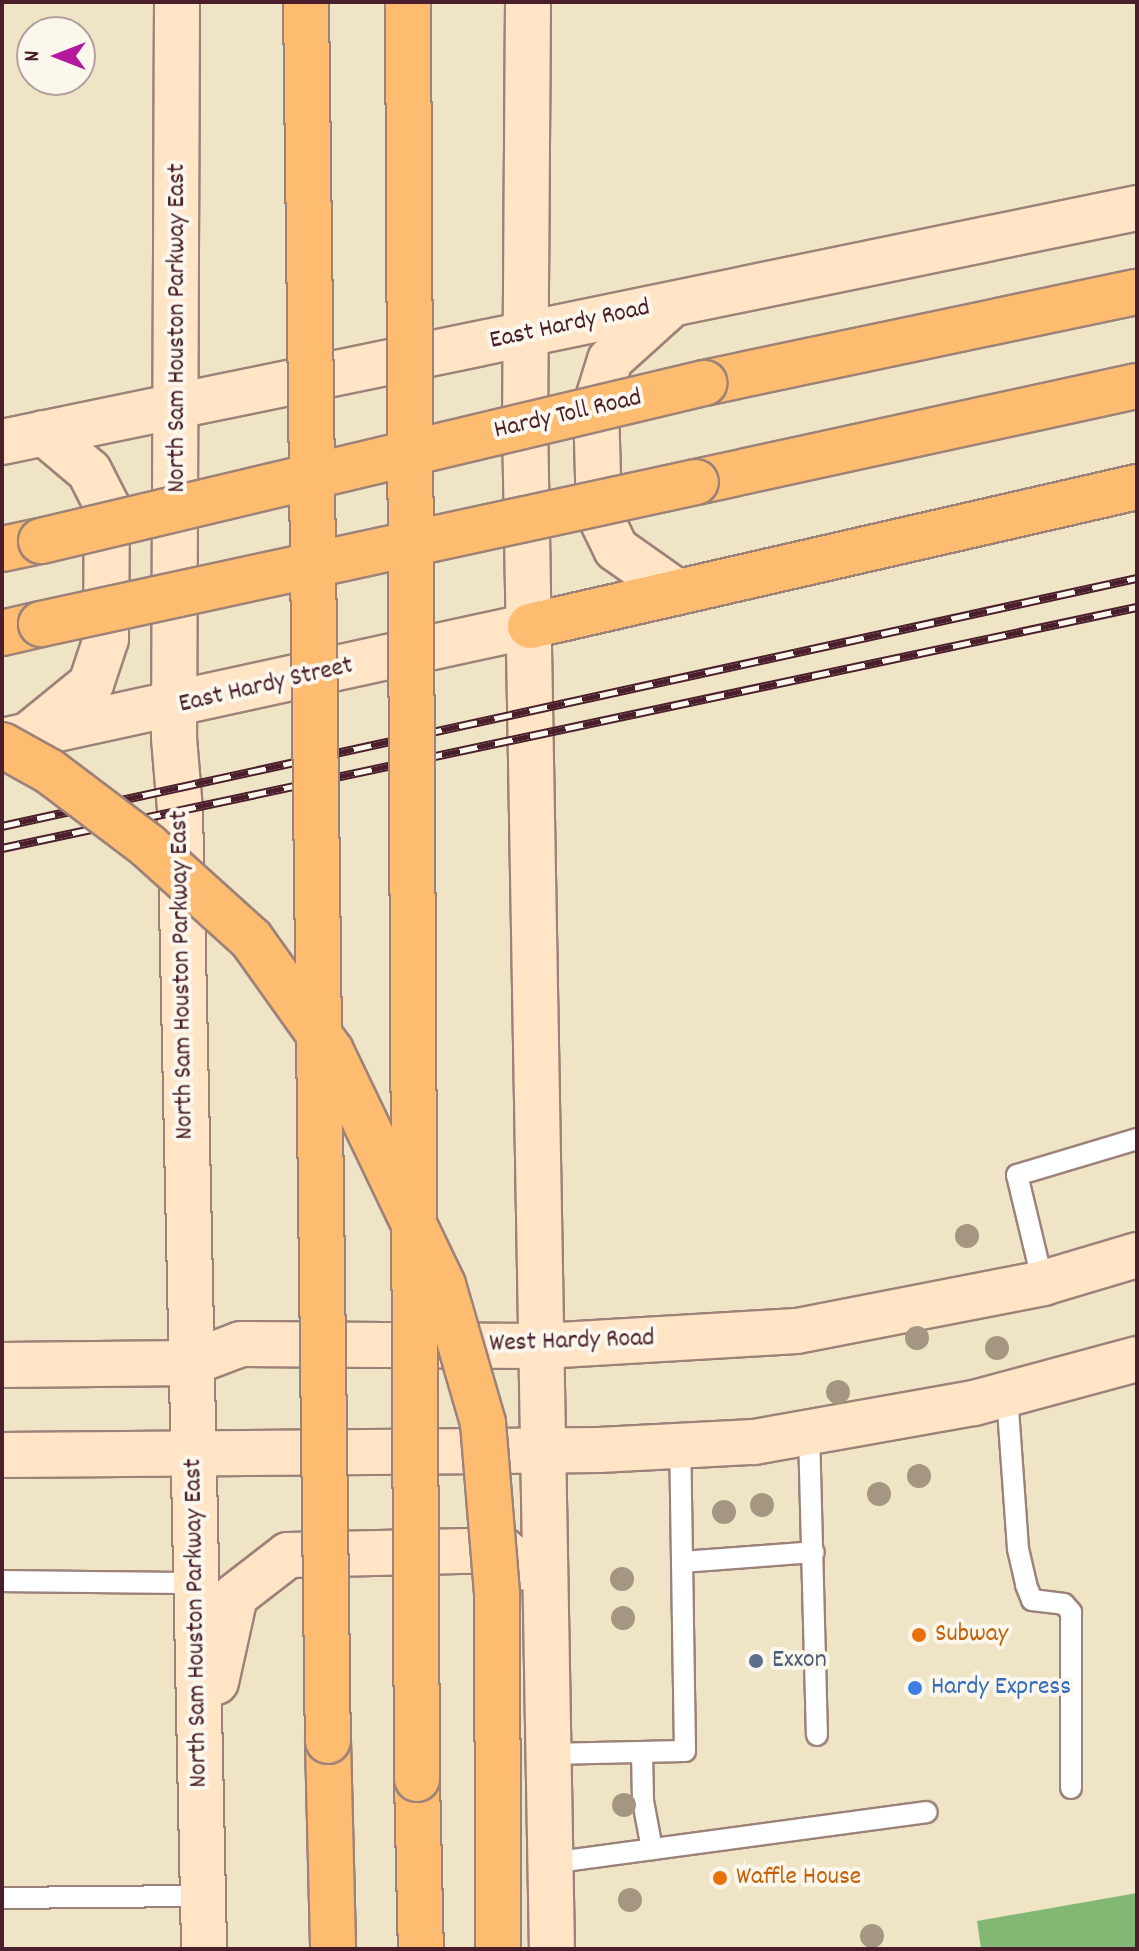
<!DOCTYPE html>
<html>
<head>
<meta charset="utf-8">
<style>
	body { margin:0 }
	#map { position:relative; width:1139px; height:1951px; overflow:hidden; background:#f0e4c7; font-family:Dekko,sans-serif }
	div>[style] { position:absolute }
	.forest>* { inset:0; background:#82b874 }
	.roads { filter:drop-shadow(2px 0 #9d8279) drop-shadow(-2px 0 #9d8279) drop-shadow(0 2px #9d8279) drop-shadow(0 -2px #9d8279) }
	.lane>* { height:20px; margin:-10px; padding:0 10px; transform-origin:10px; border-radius:10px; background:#fff }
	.secondary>* { height:44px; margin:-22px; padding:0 22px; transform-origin:22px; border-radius:22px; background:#ffe4c6 }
	.highway>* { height:44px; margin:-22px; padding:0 22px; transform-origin:22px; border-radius:22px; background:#febc70 }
	.rail>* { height:9px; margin-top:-4.5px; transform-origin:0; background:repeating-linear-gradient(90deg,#fbf7ec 0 18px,#4a1f2b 0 36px); box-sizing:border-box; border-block:2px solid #4a1f2b }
	.bridges { filter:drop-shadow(2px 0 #9d8279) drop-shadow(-2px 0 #9d8279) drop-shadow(0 2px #9d8279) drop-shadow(0 -2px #9d8279) }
	.highway-bridge>* { height:44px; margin:-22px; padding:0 22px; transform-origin:22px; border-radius:22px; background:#febc70 }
	.trees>* { width:24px; height:24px; margin:-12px; border-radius:50%; background:#a49681 }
	.dots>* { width:22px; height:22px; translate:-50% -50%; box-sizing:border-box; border:4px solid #fbf7ec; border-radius:50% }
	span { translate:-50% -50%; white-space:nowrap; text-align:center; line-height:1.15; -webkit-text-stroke:8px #fbf7ec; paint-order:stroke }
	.street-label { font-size:26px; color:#4a1f2b }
	.food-label { font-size:26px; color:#c56008 }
	.left { translate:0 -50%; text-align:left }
	.service-label { font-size:26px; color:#4e5e75 }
	.shop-label { font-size:26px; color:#366cbe }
	.frame { position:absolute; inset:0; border:4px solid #4a1f2b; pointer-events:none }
	.north { position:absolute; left:16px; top:16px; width:80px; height:80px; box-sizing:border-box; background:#fbf7ec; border:2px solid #b4a19f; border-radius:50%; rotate:270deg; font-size:22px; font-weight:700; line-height:32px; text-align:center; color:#4a1f2b }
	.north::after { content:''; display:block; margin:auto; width:28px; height:36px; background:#b5179e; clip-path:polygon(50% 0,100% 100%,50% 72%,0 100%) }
</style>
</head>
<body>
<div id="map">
	<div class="forest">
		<i style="clip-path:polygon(1137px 1893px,1137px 1949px,981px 1949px,977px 1921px)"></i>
	</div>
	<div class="roads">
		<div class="lane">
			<i style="left:1043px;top:1283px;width:111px;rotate:-103.5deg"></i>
			<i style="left:1017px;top:1175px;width:125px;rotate:-16.7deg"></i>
			<i style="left:1007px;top:1395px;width:154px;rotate:85.9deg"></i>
			<i style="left:1018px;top:1549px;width:37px;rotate:77deg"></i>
			<i style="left:1026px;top:1585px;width:16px;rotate:68deg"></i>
			<i style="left:1032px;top:1600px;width:32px;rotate:7deg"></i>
			<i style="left:1064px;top:1604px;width:11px;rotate:49deg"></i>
			<i style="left:1071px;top:1612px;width:176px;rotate:90deg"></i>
			<i style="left:809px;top:1432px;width:303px;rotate:88.5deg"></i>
			<i style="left:682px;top:1562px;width:132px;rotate:-4.3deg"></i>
			<i style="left:2px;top:1581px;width:194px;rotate:0.6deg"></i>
			<i style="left:642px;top:1752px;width:49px;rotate:88.8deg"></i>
			<i style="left:643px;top:1801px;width:49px;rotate:79.4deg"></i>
			<i style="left:548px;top:1754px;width:137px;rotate:-1.3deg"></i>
			<i style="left:685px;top:1751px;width:305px;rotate:-90.9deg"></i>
			<i style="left:550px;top:1863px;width:380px;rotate:-7.7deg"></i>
			<i style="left:2px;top:1898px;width:201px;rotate:-0.6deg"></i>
		</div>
		<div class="secondary">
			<i style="left:177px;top:2px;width:736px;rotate:90.23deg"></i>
			<i style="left:174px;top:738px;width:72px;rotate:85.2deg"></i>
			<i style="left:180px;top:810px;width:1139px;rotate:88.79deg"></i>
			<i style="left:528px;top:2px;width:418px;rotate:90.4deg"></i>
			<i style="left:525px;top:420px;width:1529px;rotate:88.99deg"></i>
			<i style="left:671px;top:305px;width:82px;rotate:138deg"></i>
			<i style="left:610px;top:360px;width:47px;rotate:107.3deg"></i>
			<i style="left:596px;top:405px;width:109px;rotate:88.4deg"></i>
			<i style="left:599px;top:514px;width:39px;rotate:64deg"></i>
			<i style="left:616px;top:549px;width:75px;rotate:35.2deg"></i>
			<i style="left:2px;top:442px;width:1159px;rotate:-11.65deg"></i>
			<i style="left:32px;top:732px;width:76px;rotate:-39.1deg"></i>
			<i style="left:91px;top:684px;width:47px;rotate:-71.6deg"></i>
			<i style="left:106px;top:639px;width:133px;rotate:-89.6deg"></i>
			<i style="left:107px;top:506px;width:39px;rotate:-117deg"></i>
			<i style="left:89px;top:471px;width:59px;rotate:-139.8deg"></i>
			<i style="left:2px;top:741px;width:540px;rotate:-12.29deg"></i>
			<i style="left:2px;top:1365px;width:189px;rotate:-0.6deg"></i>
			<i style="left:191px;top:1363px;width:53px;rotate:-20.8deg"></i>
			<i style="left:241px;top:1344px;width:302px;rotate:0.4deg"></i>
			<i style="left:543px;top:1346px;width:254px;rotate:-3.4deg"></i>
			<i style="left:797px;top:1331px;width:251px;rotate:-11deg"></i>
			<i style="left:1043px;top:1283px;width:98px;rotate:-16.6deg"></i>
			<i style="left:2px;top:1455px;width:597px;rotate:-0.48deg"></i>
			<i style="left:599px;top:1450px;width:155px;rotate:-3deg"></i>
			<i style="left:754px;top:1442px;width:223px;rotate:-10.1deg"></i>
			<i style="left:974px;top:1403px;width:169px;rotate:-15.1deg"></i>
			<i style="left:216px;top:1682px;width:88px;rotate:-77.5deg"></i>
			<i style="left:235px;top:1596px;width:67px;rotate:-37.7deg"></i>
			<i style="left:288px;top:1555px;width:215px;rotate:-1.3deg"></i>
			<i style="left:503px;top:1550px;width:28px;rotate:39deg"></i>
		</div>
		<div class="highway">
			<i style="left:704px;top:383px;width:442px;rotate:-11.9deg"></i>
			<i style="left:696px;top:482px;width:451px;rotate:-12.3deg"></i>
			<i style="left:2px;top:549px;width:40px;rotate:-12deg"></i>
			<i style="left:530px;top:626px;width:623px;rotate:-12.9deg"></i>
			<i style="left:2px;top:633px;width:40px;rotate:-13deg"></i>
			<i style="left:328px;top:1741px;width:208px;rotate:88.6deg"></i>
			<i style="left:417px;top:1779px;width:170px;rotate:88.7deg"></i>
		</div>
	</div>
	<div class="rail">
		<i style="left:2px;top:826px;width:1162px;rotate:-12.33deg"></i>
		<i style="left:2px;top:848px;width:1160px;rotate:-11.99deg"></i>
	</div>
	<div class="bridges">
		<div class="highway-bridge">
			<i style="left:306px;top:2px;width:1739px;rotate:89.28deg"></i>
			<i style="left:408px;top:2px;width:1777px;rotate:89.71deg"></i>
			<i style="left:41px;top:541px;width:682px;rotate:-13.4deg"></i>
			<i style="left:41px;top:624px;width:670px;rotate:-12.23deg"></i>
			<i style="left:2px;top:745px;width:54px;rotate:29deg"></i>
			<i style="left:49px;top:771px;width:124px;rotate:37.1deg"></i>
			<i style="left:148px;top:846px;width:139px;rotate:42.1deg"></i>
			<i style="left:251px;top:939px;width:138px;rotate:54.5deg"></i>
			<i style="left:331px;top:1051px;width:259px;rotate:64.4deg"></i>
			<i style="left:443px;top:1285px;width:144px;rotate:73.8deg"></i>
			<i style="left:483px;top:1423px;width:173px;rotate:85.3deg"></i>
			<i style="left:497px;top:1595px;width:354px;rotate:89.8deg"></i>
		</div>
	</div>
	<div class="trees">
		<i style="left:967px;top:1236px"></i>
		<i style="left:917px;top:1338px"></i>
		<i style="left:997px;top:1348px"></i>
		<i style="left:838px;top:1392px"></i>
		<i style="left:919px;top:1476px"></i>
		<i style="left:879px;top:1494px"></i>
		<i style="left:762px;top:1505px"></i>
		<i style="left:724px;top:1512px"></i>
		<i style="left:622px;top:1579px"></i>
		<i style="left:623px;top:1618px"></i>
		<i style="left:624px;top:1805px"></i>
		<i style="left:630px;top:1900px"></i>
		<i style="left:872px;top:1936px"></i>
	</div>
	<div class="dots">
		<i style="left:919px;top:1635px;background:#e8710a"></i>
		<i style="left:756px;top:1661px;background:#5c6f8a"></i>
		<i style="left:915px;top:1688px;background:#3f7fe0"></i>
		<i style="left:720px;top:1878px;background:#e8710a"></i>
	</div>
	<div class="street-label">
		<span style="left:570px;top:325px;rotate:-12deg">East Hardy Road</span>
		<span style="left:178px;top:328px;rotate:-90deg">North Sam Houston Parkway East</span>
		<span style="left:568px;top:415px;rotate:-13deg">Hardy Toll Road</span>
		<span style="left:266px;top:686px;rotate:-13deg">East Hardy Street</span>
		<span style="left:183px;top:975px;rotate:-91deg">North Sam Houston Parkway East</span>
		<span style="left:572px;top:1342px;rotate:-2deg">West Hardy Road</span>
		<span style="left:197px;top:1623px;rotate:-91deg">North Sam Houston Parkway East</span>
	</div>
	<div class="food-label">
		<span class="left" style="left:935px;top:1635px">Subway</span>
		<span class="left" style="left:736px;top:1878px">Waffle House</span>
	</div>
	<div class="service-label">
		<span class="left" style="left:772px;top:1661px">Exxon</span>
	</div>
	<div class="shop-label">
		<span class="left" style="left:931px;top:1688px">Hardy Express</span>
	</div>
	<div class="frame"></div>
	<div class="north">N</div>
</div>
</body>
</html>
